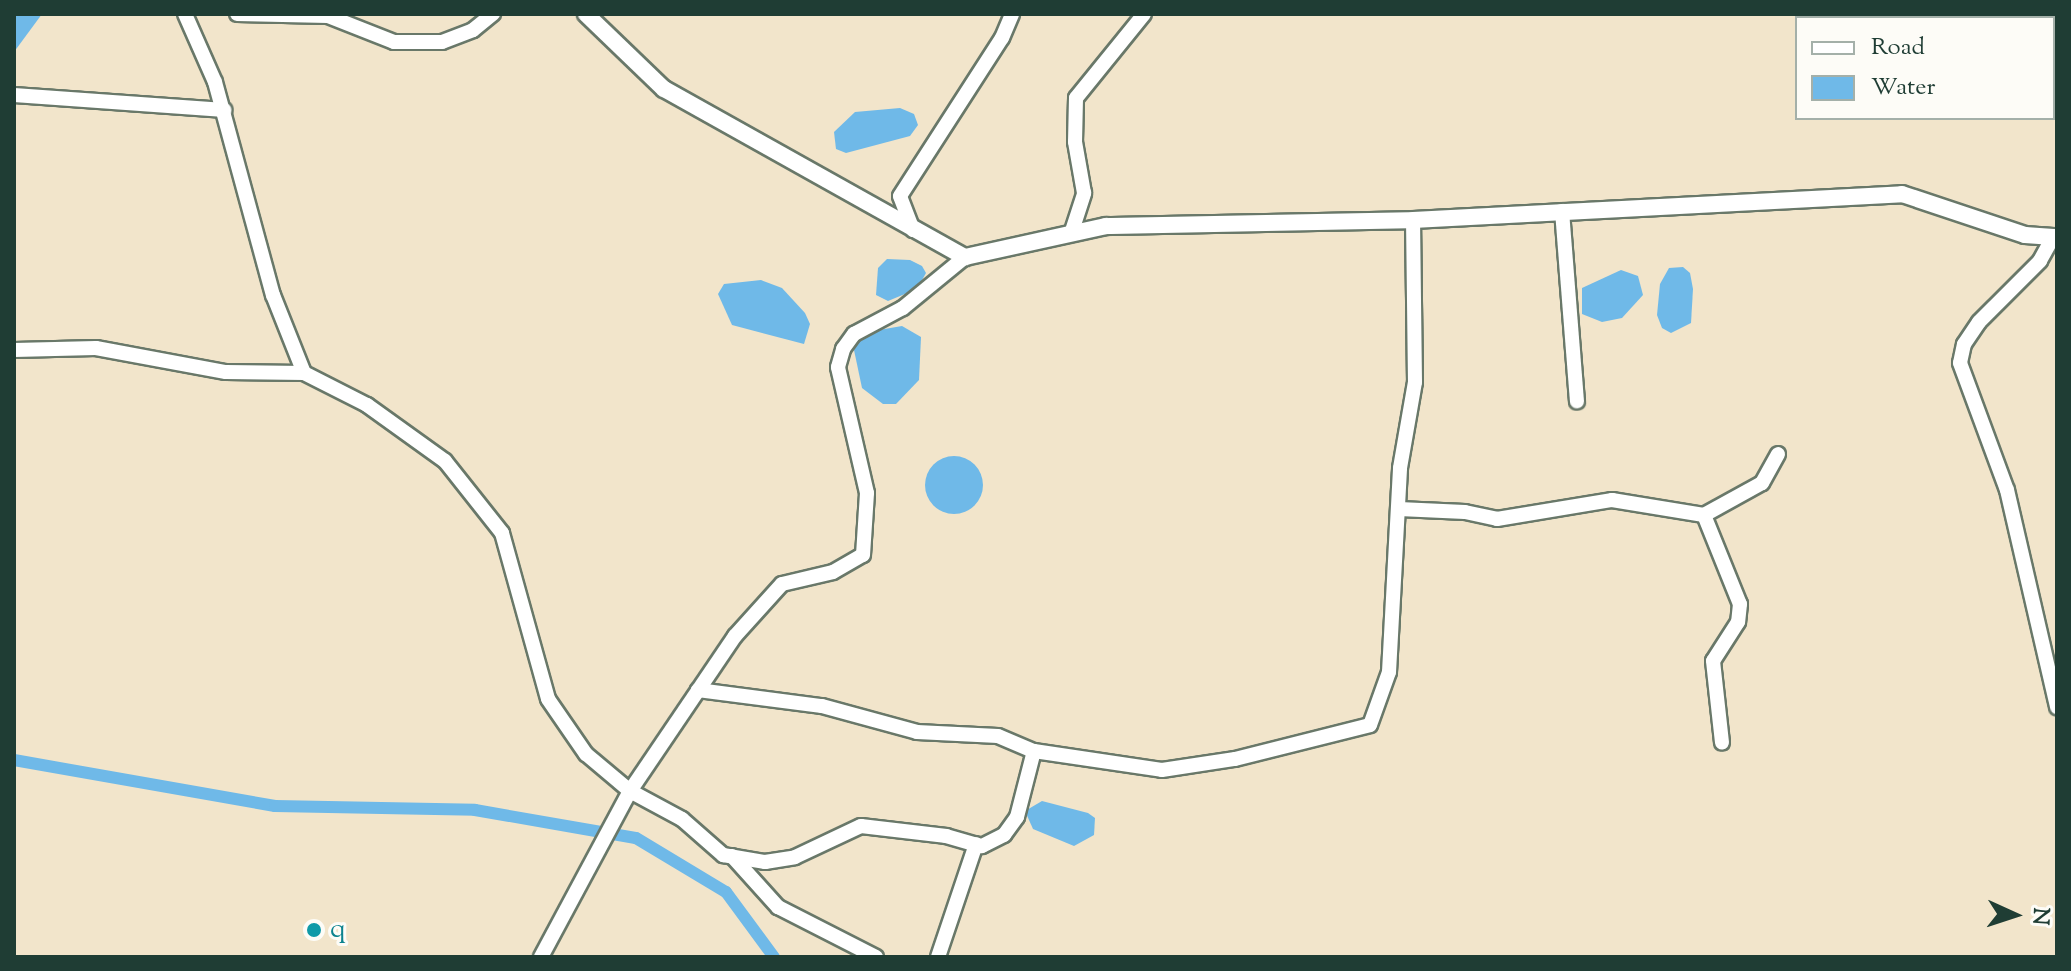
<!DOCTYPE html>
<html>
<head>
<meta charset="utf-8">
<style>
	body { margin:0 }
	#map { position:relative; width:2071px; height:971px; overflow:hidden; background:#f2e5cb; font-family:"Sorts Mill Goudy",serif }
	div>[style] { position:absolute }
	.water>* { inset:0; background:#6fb9e8 }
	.round { border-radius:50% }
	.canal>* { height:12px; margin:-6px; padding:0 6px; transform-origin:6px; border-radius:6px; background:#6fb9e8 }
	.roads { filter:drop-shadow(2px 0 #697869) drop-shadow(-2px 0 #697869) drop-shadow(0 2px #697869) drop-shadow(0 -2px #697869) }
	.minor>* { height:14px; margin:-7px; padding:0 7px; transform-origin:7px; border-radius:7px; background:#fff }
	.tertiary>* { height:16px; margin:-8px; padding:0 8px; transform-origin:8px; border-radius:8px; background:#fff }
	.dots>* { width:22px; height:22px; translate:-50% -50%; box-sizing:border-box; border:4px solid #fdfcf7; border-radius:50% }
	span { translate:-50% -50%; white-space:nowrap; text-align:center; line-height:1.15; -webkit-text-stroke:6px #fdfcf7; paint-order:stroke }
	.culture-label { font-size:28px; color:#0d838f }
	.left { translate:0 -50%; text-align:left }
	.frame { position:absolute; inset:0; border:16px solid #1f3d34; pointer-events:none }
	.legend { position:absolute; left:1795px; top:16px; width:260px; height:104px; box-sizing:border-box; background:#fdfcf7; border:2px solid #a4b0a9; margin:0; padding:10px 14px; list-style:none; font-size:24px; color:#1f3d34 }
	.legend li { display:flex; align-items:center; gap:16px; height:40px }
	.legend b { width:40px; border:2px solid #a4b0a9 }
	.north { position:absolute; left:1975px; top:875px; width:80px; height:80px; -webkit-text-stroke:6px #fdfcf7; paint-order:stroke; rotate:93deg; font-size:22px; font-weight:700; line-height:32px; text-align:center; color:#1f3d34 }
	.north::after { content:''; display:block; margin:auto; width:28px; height:36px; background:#1f3d34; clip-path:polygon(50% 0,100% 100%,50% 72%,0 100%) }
</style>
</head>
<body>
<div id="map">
	<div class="water">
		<i style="clip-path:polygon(14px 14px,42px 14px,14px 52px)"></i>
		<i style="clip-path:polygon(900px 108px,914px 114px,918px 125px,910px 136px,846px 153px,836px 149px,834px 132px,855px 112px)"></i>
		<i style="clip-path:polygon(887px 259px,910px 260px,922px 266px,926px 273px,917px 289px,888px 301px,876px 295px,878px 268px)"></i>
		<i style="clip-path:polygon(1683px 267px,1690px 273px,1693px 289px,1691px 323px,1671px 333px,1662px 328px,1657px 315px,1660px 284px,1669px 268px)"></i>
		<i style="clip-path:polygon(1621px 270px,1638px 276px,1643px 295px,1622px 318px,1602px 322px,1582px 314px,1582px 288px)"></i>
		<i style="clip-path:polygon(761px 280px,782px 288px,805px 313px,810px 324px,804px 344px,732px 325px,718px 294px,724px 284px)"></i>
		<i style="clip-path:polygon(902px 326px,921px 337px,919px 380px,896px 404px,883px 404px,862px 388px,854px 350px,859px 340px,873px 331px)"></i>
		<i class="round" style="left:925px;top:456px;width:58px;height:58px"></i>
		<i style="clip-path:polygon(1042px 801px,1088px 813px,1095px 818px,1094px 835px,1074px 846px,1033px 829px,1025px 811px)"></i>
	</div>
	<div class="canal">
		<i style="left:14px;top:760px;width:265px;rotate:10deg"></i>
		<i style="left:275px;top:806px;width:200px;rotate:1.1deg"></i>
		<i style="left:475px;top:810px;width:163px;rotate:9.9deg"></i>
		<i style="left:636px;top:838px;width:105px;rotate:31deg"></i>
		<i style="left:726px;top:892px;width:81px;rotate:53.6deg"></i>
	</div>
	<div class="roads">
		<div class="minor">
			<i style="left:185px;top:14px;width:74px;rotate:66.2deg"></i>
			<i style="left:215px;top:82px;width:221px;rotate:74.8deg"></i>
			<i style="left:273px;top:295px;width:84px;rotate:68.3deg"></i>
			<i style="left:304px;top:373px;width:71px;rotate:26.9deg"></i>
			<i style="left:367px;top:405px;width:96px;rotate:35.7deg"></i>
			<i style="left:445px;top:461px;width:92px;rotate:51.6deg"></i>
			<i style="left:502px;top:533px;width:172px;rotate:74.5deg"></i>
			<i style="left:548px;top:699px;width:67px;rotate:55.4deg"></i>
			<i style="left:586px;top:754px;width:57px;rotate:40.1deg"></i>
			<i style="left:630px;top:791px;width:59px;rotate:28.3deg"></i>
			<i style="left:682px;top:819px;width:55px;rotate:41.3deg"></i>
			<i style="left:723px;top:855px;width:43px;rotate:9.5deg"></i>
			<i style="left:765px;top:862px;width:30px;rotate:-9deg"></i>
			<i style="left:795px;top:857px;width:73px;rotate:-25.2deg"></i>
			<i style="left:861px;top:826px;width:86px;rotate:6.7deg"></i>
			<i style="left:946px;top:836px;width:37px;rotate:16deg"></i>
			<i style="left:982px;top:846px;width:25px;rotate:-27deg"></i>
			<i style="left:1004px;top:835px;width:22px;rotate:-54deg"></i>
			<i style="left:1017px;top:817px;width:68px;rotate:-75.6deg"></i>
			<i style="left:1034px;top:751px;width:129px;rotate:8.4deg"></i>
			<i style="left:1162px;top:770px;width:74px;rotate:-8.6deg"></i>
			<i style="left:1235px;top:759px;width:139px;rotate:-14.1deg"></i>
			<i style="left:1370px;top:725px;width:56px;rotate:-70.3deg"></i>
			<i style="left:1389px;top:672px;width:204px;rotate:-86.9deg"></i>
			<i style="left:1400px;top:468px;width:87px;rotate:-80.1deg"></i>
			<i style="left:1415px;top:382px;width:162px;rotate:-90.7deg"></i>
			<i style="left:237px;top:14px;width:91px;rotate:1.3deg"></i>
			<i style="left:328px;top:16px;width:71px;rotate:21.5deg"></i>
			<i style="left:394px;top:42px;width:48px"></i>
			<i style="left:442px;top:42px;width:33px;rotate:-21deg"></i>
			<i style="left:473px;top:30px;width:26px;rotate:-39deg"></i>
			<i style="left:14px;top:95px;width:211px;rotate:4.1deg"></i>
			<i style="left:1562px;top:211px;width:191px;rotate:85.5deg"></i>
			<i style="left:913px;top:230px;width:36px;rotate:-111deg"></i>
			<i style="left:900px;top:196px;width:188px;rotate:-57.2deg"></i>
			<i style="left:1002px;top:38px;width:26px;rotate:-67deg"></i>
			<i style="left:1072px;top:231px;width:40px;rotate:-72deg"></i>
			<i style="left:1084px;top:193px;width:52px;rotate:-100deg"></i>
			<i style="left:1075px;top:142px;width:44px;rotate:-88.7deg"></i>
			<i style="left:1076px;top:98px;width:108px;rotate:-51deg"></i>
			<i style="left:2052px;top:239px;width:25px;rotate:119deg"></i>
			<i style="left:2040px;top:261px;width:86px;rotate:135deg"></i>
			<i style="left:1979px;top:322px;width:27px;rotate:124deg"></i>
			<i style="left:1964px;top:344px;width:19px;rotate:102deg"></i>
			<i style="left:1960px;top:363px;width:135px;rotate:69.7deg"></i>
			<i style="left:2007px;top:490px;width:223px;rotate:77deg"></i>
			<i style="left:14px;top:350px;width:82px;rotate:-1.4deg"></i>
			<i style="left:96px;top:348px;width:132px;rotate:10.5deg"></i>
			<i style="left:226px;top:372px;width:78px;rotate:0.7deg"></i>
			<i style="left:1399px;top:509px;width:66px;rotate:2.6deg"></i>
			<i style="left:1465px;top:512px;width:33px;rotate:12deg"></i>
			<i style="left:1497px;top:519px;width:117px;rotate:-9.4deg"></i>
			<i style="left:1612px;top:500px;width:93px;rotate:9.3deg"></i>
			<i style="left:1704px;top:515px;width:96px;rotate:68deg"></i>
			<i style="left:1740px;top:604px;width:18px;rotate:96deg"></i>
			<i style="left:1738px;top:622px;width:46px;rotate:122.7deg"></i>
			<i style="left:1713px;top:661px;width:82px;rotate:83.7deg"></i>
			<i style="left:1704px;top:515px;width:66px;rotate:-28.9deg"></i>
			<i style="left:1762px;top:483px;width:33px;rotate:-61deg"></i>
			<i style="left:698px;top:690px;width:125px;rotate:7.4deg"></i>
			<i style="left:822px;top:706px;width:98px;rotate:15.3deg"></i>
			<i style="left:917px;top:732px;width:81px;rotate:2.8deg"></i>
			<i style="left:998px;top:736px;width:39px;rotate:23deg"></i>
			<i style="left:732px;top:856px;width:69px;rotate:48deg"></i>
			<i style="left:778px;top:907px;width:110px;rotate:27deg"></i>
			<i style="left:541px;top:957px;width:188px;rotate:-61.8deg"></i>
			<i style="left:630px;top:791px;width:187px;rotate:-55.9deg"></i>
			<i style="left:735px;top:636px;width:70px;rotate:-47.9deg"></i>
			<i style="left:782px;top:584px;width:52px;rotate:-13.2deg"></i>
			<i style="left:833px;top:572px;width:34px;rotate:-30deg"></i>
			<i style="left:863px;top:555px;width:62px;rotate:-86.3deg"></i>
			<i style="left:867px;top:493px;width:129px;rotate:-103deg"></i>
			<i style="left:838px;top:367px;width:19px;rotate:-74deg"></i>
			<i style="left:843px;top:349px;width:19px;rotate:-54deg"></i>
			<i style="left:854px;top:334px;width:55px;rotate:-28deg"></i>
			<i style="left:903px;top:308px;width:80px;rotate:-39.4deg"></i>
			<i style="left:938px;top:957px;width:119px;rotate:-71.4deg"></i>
		</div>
		<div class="tertiary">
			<i style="left:586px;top:14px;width:108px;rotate:43.9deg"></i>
			<i style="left:664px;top:89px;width:345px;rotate:29.2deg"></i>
			<i style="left:965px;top:257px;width:144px;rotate:-12.4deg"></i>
			<i style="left:1106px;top:226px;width:307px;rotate:-1.1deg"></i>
			<i style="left:1413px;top:220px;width:490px;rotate:-3deg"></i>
			<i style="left:1902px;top:194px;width:130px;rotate:18.4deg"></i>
			<i style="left:2025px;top:235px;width:32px;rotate:4deg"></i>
		</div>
	</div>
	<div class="dots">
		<i style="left:314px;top:930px;background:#0f9aa8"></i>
	</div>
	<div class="culture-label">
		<span class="left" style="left:330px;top:930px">q</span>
	</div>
	<div class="frame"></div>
	<ul class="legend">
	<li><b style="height:10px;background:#fff"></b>Road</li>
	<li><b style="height:22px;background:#6fb9e8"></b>Water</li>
	</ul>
	<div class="north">N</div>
</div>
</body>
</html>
